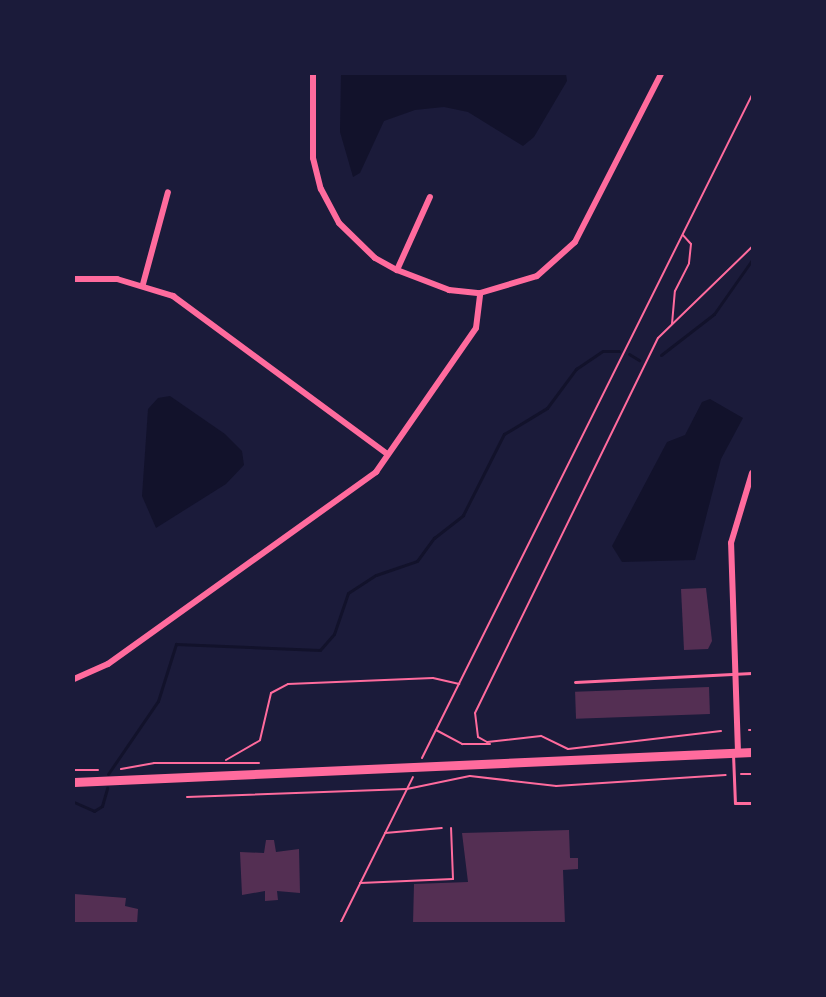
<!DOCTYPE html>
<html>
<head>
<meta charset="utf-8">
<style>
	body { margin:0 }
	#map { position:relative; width:826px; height:997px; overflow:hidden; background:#1b1b3a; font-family:Commissioner,sans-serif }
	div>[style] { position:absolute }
	.water>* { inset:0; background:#12122b }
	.stream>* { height:3px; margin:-1.5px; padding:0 1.5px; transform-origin:1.5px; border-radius:1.5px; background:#12122b }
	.building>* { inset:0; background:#542f53; transform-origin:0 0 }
	.path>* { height:2px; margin:-1px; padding:0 1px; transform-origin:1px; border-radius:1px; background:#ff6b9d }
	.service>* { height:3px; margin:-1.5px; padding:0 1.5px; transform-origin:1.5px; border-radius:1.5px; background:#ff6b9d }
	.minor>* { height:6px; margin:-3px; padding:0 3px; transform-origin:3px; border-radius:3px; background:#ff6b9d }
	.secondary>* { height:9px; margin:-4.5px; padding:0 4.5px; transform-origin:4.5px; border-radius:4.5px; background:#ff6b9d }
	span { translate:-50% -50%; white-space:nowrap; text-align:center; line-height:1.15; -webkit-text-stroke:4.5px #1b1b3a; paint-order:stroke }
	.frame { position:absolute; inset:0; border:75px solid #1b1b3a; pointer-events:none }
</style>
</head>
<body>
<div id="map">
	<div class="water">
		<i style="clip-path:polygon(341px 74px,566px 74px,567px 81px,534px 137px,523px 146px,468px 112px,444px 107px,415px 110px,384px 121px,360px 173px,353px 177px,340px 132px)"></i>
		<i style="clip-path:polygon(170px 396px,225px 434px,242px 451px,244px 465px,226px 484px,156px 528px,142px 496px,148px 409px,158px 398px)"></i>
		<i style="clip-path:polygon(710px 399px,743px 418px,721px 459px,695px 560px,622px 562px,612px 546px,667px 442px,685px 435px,702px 402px)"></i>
	</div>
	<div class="stream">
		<i style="left:629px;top:354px;width:12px;rotate:31deg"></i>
		<i style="left:661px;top:355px;width:67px;rotate:-37.7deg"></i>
		<i style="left:714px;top:314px;width:66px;rotate:-54.9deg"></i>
		<i style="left:108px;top:774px;width:88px;rotate:-55.6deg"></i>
		<i style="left:158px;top:701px;width:60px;rotate:-72.5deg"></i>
		<i style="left:176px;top:644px;width:144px;rotate:2.4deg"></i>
		<i style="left:320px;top:650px;width:21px;rotate:-49deg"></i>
		<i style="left:334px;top:634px;width:43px;rotate:-71.1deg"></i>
		<i style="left:348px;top:593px;width:33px;rotate:-33deg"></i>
		<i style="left:376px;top:575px;width:43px;rotate:-18.9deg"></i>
		<i style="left:417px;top:561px;width:29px;rotate:-54deg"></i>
		<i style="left:434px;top:538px;width:37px;rotate:-38deg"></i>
		<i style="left:463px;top:515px;width:91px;rotate:-63.2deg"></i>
		<i style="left:504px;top:434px;width:50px;rotate:-31.2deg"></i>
		<i style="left:547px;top:408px;width:49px;rotate:-53.4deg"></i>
		<i style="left:576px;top:369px;width:32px;rotate:-34deg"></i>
		<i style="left:603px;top:351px;width:16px"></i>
		<i style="left:74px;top:802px;width:22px;rotate:24deg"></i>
		<i style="left:94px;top:811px;width:9px;rotate:-32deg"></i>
		<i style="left:102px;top:806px;width:19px;rotate:-74deg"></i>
	</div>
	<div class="building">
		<i style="clip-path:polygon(706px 588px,712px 641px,708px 649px,684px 650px,681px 589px)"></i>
		<i style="left:709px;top:687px;width:27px;height:134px;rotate:88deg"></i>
		<i style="clip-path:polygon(569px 830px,570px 858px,578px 858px,578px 869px,563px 870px,565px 924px,413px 924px,414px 884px,468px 882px,462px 833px)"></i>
		<i style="clip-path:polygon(266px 840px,274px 840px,276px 852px,299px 849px,300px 893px,277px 891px,278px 900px,265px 901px,265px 891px,242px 895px,240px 852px,264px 853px)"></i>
		<i style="clip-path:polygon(74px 894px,126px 898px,125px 906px,138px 909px,137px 924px,74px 924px)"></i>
	</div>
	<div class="path">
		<i style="left:672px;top:324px;width:33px;rotate:-85deg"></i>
		<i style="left:675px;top:291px;width:31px;rotate:-63deg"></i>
		<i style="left:689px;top:263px;width:19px;rotate:-84deg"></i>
		<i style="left:691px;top:244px;width:12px;rotate:-132deg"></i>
		<i style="left:436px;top:730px;width:30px;rotate:28deg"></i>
		<i style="left:462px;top:744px;width:28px"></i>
		<i style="left:749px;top:730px;width:3px"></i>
		<i style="left:721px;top:731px;width:154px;rotate:173.3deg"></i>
		<i style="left:568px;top:749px;width:30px;rotate:-154deg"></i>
		<i style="left:541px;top:736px;width:54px;rotate:173.7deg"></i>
		<i style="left:487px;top:742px;width:10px;rotate:-151deg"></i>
		<i style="left:478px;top:737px;width:24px;rotate:-97deg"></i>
		<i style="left:475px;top:713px;width:417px;rotate:-64deg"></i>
		<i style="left:658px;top:338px;width:131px;rotate:-44.1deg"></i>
		<i style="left:422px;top:758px;width:741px;rotate:-63.54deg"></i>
		<i style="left:226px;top:760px;width:39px;rotate:-30deg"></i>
		<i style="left:260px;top:740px;width:48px;rotate:-76.8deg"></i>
		<i style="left:271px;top:693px;width:19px;rotate:-28deg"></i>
		<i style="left:288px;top:684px;width:145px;rotate:-2.4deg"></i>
		<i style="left:433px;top:678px;width:27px;rotate:13deg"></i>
		<i style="left:121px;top:769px;width:34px;rotate:-10deg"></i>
		<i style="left:154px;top:763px;width:105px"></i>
		<i style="left:74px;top:770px;width:24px"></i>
		<i style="left:741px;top:774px;width:11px"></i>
		<i style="left:187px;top:797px;width:220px;rotate:-2.1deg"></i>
		<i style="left:407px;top:789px;width:64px;rotate:-11.7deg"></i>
		<i style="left:470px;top:776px;width:87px;rotate:6.6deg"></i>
		<i style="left:556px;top:786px;width:170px;rotate:-3.7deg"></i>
		<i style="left:385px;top:833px;width:57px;rotate:-5deg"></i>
		<i style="left:360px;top:883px;width:93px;rotate:-2.5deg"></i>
		<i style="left:453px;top:879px;width:51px;rotate:-92.2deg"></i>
		<i style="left:340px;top:924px;width:164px;rotate:-63.6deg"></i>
	</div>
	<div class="service">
		<i style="left:575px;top:682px;width:177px;rotate:-2.9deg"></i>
		<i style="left:733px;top:754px;width:49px;rotate:87.7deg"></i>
		<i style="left:735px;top:803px;width:17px"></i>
	</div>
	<div class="minor">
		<i style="left:313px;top:74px;width:84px;rotate:90deg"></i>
		<i style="left:313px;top:158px;width:32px;rotate:76deg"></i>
		<i style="left:321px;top:189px;width:38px;rotate:62deg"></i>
		<i style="left:339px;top:223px;width:50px;rotate:44.2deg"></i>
		<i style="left:375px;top:258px;width:25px;rotate:29deg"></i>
		<i style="left:397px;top:270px;width:56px;rotate:21deg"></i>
		<i style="left:449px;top:290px;width:31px;rotate:6deg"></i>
		<i style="left:480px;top:293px;width:59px;rotate:-16.6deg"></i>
		<i style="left:537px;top:276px;width:51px;rotate:-41.8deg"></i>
		<i style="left:575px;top:242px;width:189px;rotate:-62.9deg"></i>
		<i style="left:397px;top:270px;width:80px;rotate:-65.7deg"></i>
		<i style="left:74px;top:279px;width:43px"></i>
		<i style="left:117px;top:279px;width:59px;rotate:16.9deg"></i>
		<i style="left:173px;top:296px;width:266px;rotate:36.4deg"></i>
		<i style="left:143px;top:284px;width:95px;rotate:-74.8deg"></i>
		<i style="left:74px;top:679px;width:37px;rotate:-24deg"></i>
		<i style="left:108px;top:664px;width:330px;rotate:-35.6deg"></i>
		<i style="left:376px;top:472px;width:175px;rotate:-55.2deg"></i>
		<i style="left:476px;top:328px;width:35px;rotate:-83deg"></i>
		<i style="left:738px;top:752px;width:209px;rotate:-91.9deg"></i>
		<i style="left:731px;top:543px;width:73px;rotate:-73.3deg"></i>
	</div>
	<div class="secondary">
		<i style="left:74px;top:782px;width:679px;rotate:-2.53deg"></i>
	</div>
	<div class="frame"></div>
</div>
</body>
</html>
